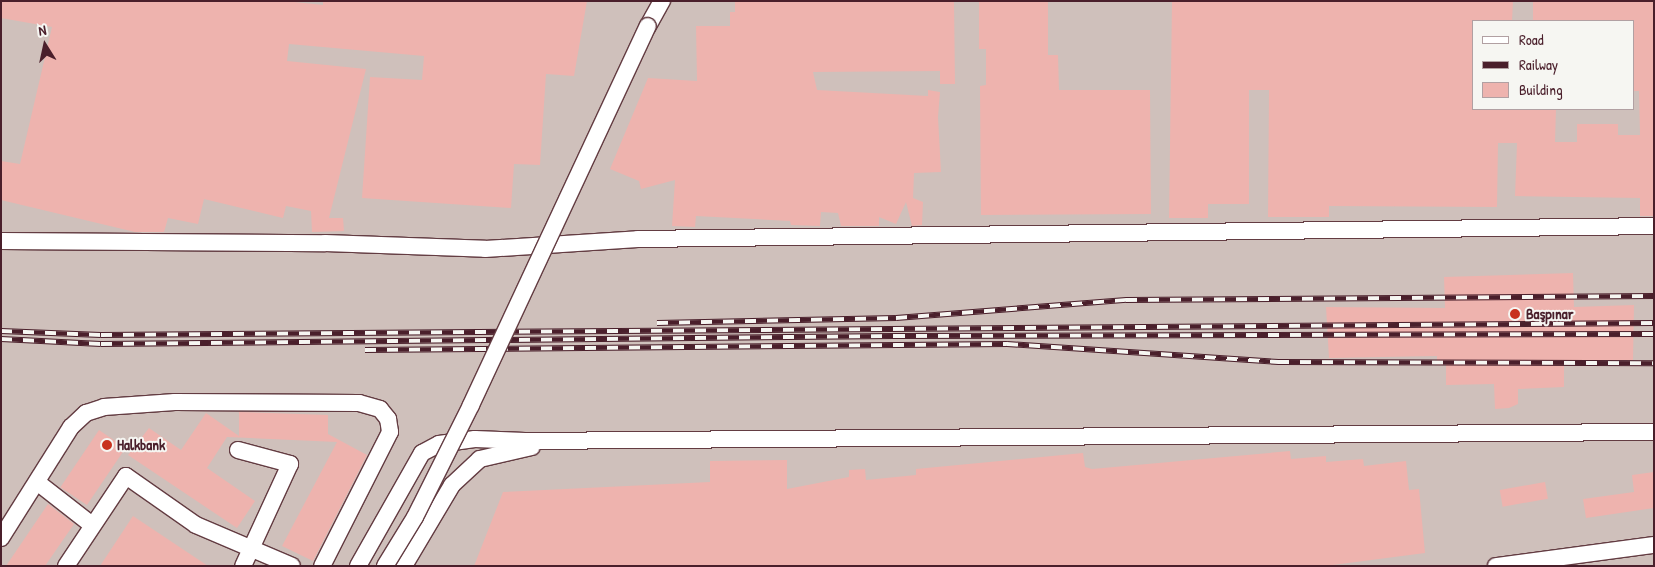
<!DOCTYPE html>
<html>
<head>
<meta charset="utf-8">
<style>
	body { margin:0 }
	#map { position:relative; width:1655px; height:567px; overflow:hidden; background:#f1dfc2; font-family:"Patrick Hand",sans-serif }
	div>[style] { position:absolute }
	.industrial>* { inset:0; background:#cfc0bb }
	.building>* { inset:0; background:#eeb3ae; transform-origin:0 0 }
	.roads { filter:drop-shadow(1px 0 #633c42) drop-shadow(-1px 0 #633c42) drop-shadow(0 1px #633c42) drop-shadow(0 -1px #633c42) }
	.minor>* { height:16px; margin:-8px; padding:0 8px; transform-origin:8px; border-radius:8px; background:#fff }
	.rail>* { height:5.5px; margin-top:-2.75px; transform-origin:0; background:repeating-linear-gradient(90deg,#f6f6f2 0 11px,#4a1f2b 0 22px); box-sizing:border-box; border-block:1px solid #4a1f2b }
	.bridges { filter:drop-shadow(1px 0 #633c42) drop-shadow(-1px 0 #633c42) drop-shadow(0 1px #633c42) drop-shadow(0 -1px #633c42) }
	.minor-bridge>* { height:16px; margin:-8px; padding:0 8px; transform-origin:8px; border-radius:8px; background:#fff }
	.dots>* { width:14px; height:14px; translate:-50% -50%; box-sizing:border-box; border:2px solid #f6f6f2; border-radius:50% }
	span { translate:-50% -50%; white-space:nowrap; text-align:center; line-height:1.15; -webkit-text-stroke:4px #f6f6f2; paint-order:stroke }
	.poi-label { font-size:15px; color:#4a1f2b; font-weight:700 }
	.left { translate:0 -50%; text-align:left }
	.frame { position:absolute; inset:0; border:2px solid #4a1f2b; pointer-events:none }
	.legend { position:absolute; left:1472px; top:20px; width:162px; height:90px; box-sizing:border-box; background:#f6f6f2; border:1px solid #b1a0a2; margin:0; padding:6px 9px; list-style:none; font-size:15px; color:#4a1f2b }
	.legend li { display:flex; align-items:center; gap:10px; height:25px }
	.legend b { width:25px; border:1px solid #b1a0a2 }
	.north { position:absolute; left:20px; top:20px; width:50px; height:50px; -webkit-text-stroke:4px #f6f6f2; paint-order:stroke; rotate:350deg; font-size:14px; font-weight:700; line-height:20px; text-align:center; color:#4a1f2b }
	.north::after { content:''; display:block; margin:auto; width:18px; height:22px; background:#4a1f2b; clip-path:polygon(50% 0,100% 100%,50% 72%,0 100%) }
</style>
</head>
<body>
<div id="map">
	<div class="industrial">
		<i style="clip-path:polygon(evenodd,1px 1px,1654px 1px,1654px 566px,1px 566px,1px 1px,1474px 21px,1634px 21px,1634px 109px,1474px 109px,1474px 21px)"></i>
	</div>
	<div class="building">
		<i style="clip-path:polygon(1px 1px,285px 1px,323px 5px,323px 1px,587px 1px,574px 76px,546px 74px,540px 165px,514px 164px,511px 208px,362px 198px,370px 77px,422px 80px,424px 56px,289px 44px,287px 61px,366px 69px,329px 218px,343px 218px,344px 231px,312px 232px,311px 211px,286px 206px,283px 218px,204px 199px,198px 224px,168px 218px,164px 232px,135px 232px,1px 200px,1px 161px,20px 164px,52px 27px,1px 18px)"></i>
		<i style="clip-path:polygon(735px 1px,954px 1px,955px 84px,940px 84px,940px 71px,813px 72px,817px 90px,928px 96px,928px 90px,940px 92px,938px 117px,941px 172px,914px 173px,913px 198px,923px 202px,922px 225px,912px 226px,906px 202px,896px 224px,879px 217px,879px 226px,841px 226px,838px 213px,821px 212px,820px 226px,791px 225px,790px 221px,696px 216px,695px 227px,672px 226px,675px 180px,641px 189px,639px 181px,610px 169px,648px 78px,697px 81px,696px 26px,730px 26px,730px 12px,735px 12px)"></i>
		<i style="clip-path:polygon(979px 1px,1048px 1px,1048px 55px,1058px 55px,1059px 90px,1150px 90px,1151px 214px,981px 215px,980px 86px,986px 85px,986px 49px,979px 49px)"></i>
		<i style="clip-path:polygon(1172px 1px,1513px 1px,1512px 21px,1474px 21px,1474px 109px,1556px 109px,1555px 142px,1577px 142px,1577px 124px,1618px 124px,1618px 135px,1640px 135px,1639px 91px,1634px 91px,1634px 21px,1533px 21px,1533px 1px,1654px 1px,1654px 216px,1640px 216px,1640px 198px,1515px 196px,1517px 143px,1498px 143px,1497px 207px,1329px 206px,1329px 217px,1268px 217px,1269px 90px,1249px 90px,1249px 204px,1208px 204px,1208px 218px,1169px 218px)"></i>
		<i style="clip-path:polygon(1573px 273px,1574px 307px,1634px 305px,1633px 360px,1564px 362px,1564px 387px,1518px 389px,1518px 404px,1509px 408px,1495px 409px,1494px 384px,1446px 385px,1446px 364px,1437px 365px,1437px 356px,1329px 358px,1326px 307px,1445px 308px,1444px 277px)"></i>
		<i style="clip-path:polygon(239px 412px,328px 415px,328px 434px,367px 455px,313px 561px,282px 546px,337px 442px,227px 437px,207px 468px,255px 501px,237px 528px,128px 455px,149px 428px,181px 450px,206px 413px,239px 436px)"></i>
		<i style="left:99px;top:430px;width:32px;height:69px;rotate:34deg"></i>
		<i style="clip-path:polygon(1290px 451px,1291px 459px,1326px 456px,1326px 462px,1363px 459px,1364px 466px,1406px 461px,1409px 490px,1419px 489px,1425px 553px,1325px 566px,474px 566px,503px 492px,710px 482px,710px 461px,787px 460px,787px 489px,849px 477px,849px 470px,865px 469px,866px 480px,916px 475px,916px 469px,1083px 453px,1085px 467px,1092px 469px)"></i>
		<i style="clip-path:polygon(1654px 472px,1654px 508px,1586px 518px,1583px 499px,1634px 492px,1632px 475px)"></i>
		<i style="left:1545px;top:482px;width:17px;height:46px;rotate:80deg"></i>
		<i style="clip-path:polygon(48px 504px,74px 524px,45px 566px,6px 566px)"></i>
		<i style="clip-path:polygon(133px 516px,208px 566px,100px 566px)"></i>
	</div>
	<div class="roads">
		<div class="minor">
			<i style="left:648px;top:26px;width:29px;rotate:-61deg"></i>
			<i style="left:1px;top:241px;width:324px;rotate:0.4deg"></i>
			<i style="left:325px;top:243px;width:160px;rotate:2.1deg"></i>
			<i style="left:485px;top:249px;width:153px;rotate:-3.7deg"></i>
			<i style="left:638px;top:239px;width:1016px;rotate:-0.73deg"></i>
			<i style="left:238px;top:450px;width:54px;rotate:15.1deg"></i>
			<i style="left:290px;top:464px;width:112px;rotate:114.7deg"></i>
			<i style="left:37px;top:482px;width:70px;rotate:38deg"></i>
			<i style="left:1px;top:538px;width:131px;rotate:-57.8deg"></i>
			<i style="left:71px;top:427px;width:21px;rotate:-43deg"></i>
			<i style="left:86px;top:413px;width:19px;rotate:-18deg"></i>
			<i style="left:104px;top:407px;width:71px;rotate:-4deg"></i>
			<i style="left:175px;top:402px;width:184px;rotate:0.3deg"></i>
			<i style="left:359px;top:403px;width:22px;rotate:16deg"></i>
			<i style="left:380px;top:409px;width:13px;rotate:51deg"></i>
			<i style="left:388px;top:419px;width:13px;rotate:81deg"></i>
			<i style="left:390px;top:432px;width:150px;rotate:116.9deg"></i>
			<i style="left:66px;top:566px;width:108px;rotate:-56.3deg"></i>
			<i style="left:126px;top:476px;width:85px;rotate:35deg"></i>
			<i style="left:196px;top:525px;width:104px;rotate:23.1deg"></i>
			<i style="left:358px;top:566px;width:130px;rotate:-60.5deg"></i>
			<i style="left:422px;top:453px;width:19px;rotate:-28deg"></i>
			<i style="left:439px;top:444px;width:36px;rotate:-8deg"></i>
			<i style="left:475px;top:439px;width:50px;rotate:2.3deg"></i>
			<i style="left:525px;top:441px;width:1129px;rotate:-0.46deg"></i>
			<i style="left:404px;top:566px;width:94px;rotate:-59.3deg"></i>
			<i style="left:452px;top:485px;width:38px;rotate:-43deg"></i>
			<i style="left:480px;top:459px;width:53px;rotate:-13deg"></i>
			<i style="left:1496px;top:566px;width:159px;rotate:-7.6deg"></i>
		</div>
	</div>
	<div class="rail">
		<i style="left:657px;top:323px;width:239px;rotate:-1.2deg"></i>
		<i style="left:896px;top:318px;width:231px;rotate:-4.5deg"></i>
		<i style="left:1126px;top:300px;width:528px;rotate:-0.43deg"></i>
		<i style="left:1px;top:331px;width:100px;rotate:2.3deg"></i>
		<i style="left:101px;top:335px;width:1553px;rotate:-0.44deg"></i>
		<i style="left:1px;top:339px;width:100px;rotate:2.9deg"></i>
		<i style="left:101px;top:344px;width:793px;rotate:-0.58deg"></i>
		<i style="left:894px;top:336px;width:760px;rotate:-0.15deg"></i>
		<i style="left:365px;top:350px;width:642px;rotate:-0.54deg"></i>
		<i style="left:1007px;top:344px;width:272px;rotate:3.8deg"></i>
		<i style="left:1278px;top:362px;width:376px;rotate:0.2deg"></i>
	</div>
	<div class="bridges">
		<div class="minor-bridge">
			<i style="left:385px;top:566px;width:57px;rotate:-58.5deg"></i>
			<i style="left:415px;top:517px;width:125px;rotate:-63.4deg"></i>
			<i style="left:471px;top:405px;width:418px;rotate:-65deg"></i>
		</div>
	</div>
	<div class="dots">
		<i style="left:1515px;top:314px;background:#c8321e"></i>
		<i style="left:107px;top:445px;background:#c8321e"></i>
	</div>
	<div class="poi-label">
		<span class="left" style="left:1526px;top:314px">Başpınar</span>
		<span class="left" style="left:117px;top:445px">Halkbank</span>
	</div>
	<div class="frame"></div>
	<ul class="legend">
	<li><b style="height:6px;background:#fff"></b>Road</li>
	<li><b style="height:6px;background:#4a1f2b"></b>Railway</li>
	<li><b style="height:14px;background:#eeb3ae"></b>Building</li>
	</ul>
	<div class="north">N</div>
</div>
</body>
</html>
